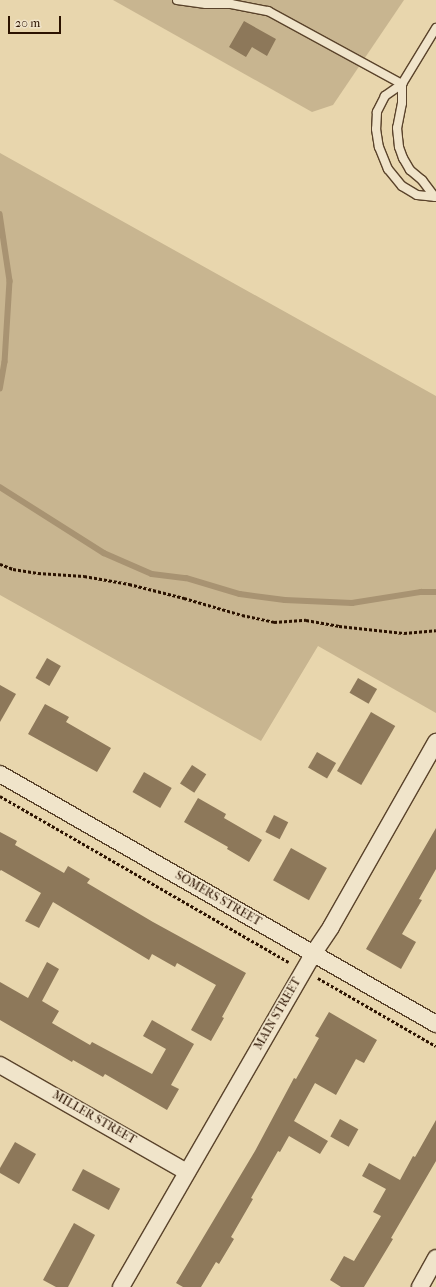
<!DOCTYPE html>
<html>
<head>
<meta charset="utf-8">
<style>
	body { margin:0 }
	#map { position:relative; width:436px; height:1287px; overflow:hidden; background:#e8d6ad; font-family:"IM FELL French Canon",serif }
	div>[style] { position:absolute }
	.green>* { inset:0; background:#c8b590 }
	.stream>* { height:5.5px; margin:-2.75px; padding:0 2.75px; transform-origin:2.75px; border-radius:2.75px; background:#a89372 }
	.building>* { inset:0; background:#8d785a; transform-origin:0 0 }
	.path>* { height:2.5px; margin-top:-1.25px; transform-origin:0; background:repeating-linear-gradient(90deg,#2b1200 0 3px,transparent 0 5px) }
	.roads { filter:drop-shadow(1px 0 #5a432b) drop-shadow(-1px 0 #5a432b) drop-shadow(0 1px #5a432b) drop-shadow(0 -1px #5a432b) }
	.lane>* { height:8px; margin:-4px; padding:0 4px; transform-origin:4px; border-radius:4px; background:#f0e4ca }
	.street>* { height:16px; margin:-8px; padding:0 8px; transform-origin:8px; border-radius:8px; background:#f0e4ca }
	span { translate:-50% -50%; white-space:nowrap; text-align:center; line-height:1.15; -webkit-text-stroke:3px #f0e4ca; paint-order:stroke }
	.street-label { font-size:12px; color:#2b1200 }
	.scale { position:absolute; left:8px; top:16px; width:53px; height:18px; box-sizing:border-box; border:2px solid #2b1200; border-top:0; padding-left:5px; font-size:12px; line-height:14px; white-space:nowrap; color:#2b1200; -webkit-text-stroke:3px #f0e4ca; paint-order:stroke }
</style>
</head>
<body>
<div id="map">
	<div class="green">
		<i style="clip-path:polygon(113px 0,404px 0,333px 105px,312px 112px)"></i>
		<i style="clip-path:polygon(0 153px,436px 396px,436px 713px,318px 646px,261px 741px,0 595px)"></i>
	</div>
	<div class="stream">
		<i style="left:0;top:214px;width:68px;rotate:81.5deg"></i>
		<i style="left:10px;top:281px;width:81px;rotate:93.5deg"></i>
		<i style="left:5px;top:362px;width:27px;rotate:100deg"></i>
		<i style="left:0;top:487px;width:123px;rotate:32.4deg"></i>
		<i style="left:104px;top:553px;width:52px;rotate:23.6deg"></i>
		<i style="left:152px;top:574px;width:34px;rotate:7deg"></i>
		<i style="left:186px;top:578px;width:56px;rotate:16.5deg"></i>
		<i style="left:240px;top:594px;width:45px;rotate:7.6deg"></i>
		<i style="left:285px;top:600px;width:67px;rotate:2.6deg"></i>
		<i style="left:352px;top:603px;width:70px;rotate:-9.1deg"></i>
		<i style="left:421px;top:592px;width:15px"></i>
	</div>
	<div class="building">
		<i style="clip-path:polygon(244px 21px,276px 39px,267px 56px,252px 47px,246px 57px,229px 47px)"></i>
		<i style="left:47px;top:658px;width:16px;height:23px;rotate:30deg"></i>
		<i style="left:358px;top:678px;width:22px;height:17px;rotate:30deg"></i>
		<i style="clip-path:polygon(0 685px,16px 694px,0 722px)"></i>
		<i style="clip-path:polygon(45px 704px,69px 717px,66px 722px,111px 748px,97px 772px,28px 734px)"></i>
		<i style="left:371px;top:712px;width:28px;height:68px;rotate:30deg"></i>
		<i style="left:317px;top:752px;width:22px;height:18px;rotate:30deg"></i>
		<i style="left:192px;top:765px;width:17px;height:22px;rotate:33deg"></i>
		<i style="left:144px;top:772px;width:32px;height:23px;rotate:30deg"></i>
		<i style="clip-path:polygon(198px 798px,226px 814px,224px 818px,262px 840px,249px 862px,227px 849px,228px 847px,184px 822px)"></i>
		<i style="left:274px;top:815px;width:16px;height:19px;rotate:27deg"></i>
		<i style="clip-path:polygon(436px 828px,436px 869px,419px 899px,422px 900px,402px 934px,416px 942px,401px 969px,366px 949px)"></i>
		<i style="clip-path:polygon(0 832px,17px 841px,15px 845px,64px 873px,68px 866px,90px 879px,87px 883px,153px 922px,246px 973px,222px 1017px,224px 1018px,211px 1041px,191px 1030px,216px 985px,177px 963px,175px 967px,152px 954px,149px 960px,53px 902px,39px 928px,25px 921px,41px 893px,1px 870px,0 871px)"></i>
		<i style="left:291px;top:848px;width:41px;height:37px;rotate:29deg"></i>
		<i style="clip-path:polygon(47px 962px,59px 969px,42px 1001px,59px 1011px,52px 1023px,90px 1045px,92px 1042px,152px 1074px,166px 1049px,143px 1036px,152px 1020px,194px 1044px,171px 1085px,179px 1089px,167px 1110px,105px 1074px,103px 1077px,73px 1060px,72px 1062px,0 1020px,0 982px,28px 998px)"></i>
		<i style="clip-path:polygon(329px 1012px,377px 1040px,364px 1063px,356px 1059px,336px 1095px,315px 1083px,294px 1121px,328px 1141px,320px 1154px,289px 1136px,280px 1152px,278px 1151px,251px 1198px,253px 1199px,231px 1237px,234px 1239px,219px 1264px,216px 1262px,201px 1287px,183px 1287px,176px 1283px,255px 1151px,294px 1078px,296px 1079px,319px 1038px,315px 1036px)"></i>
		<i style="left:340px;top:1119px;width:21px;height:20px;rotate:29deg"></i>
		<i style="clip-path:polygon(436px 1120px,436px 1161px,391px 1238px,393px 1239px,364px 1287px,341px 1287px,330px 1280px,344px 1256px,354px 1261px,381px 1216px,373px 1212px,386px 1189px,362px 1176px,369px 1163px,400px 1180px,413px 1156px,415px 1157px)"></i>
		<i style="clip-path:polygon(15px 1142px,36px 1154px,19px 1184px,0 1173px,0 1168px)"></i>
		<i style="left:83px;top:1169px;width:42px;height:24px;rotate:28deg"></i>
		<i style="clip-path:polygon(74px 1223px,95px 1235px,68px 1287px,56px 1287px,43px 1280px)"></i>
	</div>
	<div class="path">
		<i style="left:0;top:564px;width:14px;rotate:21deg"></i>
		<i style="left:13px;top:569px;width:25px;rotate:9deg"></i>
		<i style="left:38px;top:573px;width:46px;rotate:3.7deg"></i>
		<i style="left:84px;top:576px;width:46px;rotate:10.1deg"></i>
		<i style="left:129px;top:584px;width:57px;rotate:14.3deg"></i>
		<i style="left:184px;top:598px;width:60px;rotate:16.3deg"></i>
		<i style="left:242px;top:615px;width:33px;rotate:12deg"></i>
		<i style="left:274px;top:622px;width:32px;rotate:-4deg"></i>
		<i style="left:306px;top:620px;width:34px;rotate:10deg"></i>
		<i style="left:339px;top:626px;width:65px;rotate:6.1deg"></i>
		<i style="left:404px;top:633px;width:32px;rotate:-5deg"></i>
		<i style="left:0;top:796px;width:333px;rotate:29.9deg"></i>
		<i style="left:318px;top:978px;width:136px;rotate:30deg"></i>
	</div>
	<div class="roads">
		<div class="lane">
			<i style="left:177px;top:0;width:29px;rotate:8deg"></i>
			<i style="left:206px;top:4px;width:25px"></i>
			<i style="left:231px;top:4px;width:38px;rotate:11deg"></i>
			<i style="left:268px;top:11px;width:153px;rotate:28.6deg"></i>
			<i style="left:436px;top:28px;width:66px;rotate:121.3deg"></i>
			<i style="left:402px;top:84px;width:21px;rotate:145deg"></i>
			<i style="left:385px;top:96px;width:18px;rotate:117deg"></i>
			<i style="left:377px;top:112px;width:17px;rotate:93deg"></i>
			<i style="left:376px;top:129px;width:18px;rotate:81deg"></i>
			<i style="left:379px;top:147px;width:24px;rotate:68deg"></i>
			<i style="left:388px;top:169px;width:22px;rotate:51deg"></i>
			<i style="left:402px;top:186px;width:17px;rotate:31deg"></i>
			<i style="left:417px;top:195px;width:19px;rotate:6deg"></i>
			<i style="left:402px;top:84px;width:19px;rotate:90deg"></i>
			<i style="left:402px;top:103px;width:25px;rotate:101deg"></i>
			<i style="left:397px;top:128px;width:19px;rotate:84deg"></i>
			<i style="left:399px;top:147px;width:12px;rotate:70deg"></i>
			<i style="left:403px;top:158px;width:14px;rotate:60deg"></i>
			<i style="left:410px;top:170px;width:16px;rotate:40deg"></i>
			<i style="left:422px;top:180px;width:21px;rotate:53deg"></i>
		</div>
		<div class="street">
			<i style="left:0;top:774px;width:503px;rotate:29.83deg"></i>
			<i style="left:0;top:1065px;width:215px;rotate:29.8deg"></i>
			<i style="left:121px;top:1287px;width:384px;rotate:-60deg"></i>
			<i style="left:313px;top:954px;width:32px;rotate:-56deg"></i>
			<i style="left:331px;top:927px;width:213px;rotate:-60.4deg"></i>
			<i style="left:420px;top:1287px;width:33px;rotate:-61deg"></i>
		</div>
	</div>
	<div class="street-label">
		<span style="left:218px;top:899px;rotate:30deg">SOMERS STREET</span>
		<span style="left:278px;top:1014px;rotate:-60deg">MAIN STREET</span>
		<span style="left:94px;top:1118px;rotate:30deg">MILLER STREET</span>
	</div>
	<div class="scale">20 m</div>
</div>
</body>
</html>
